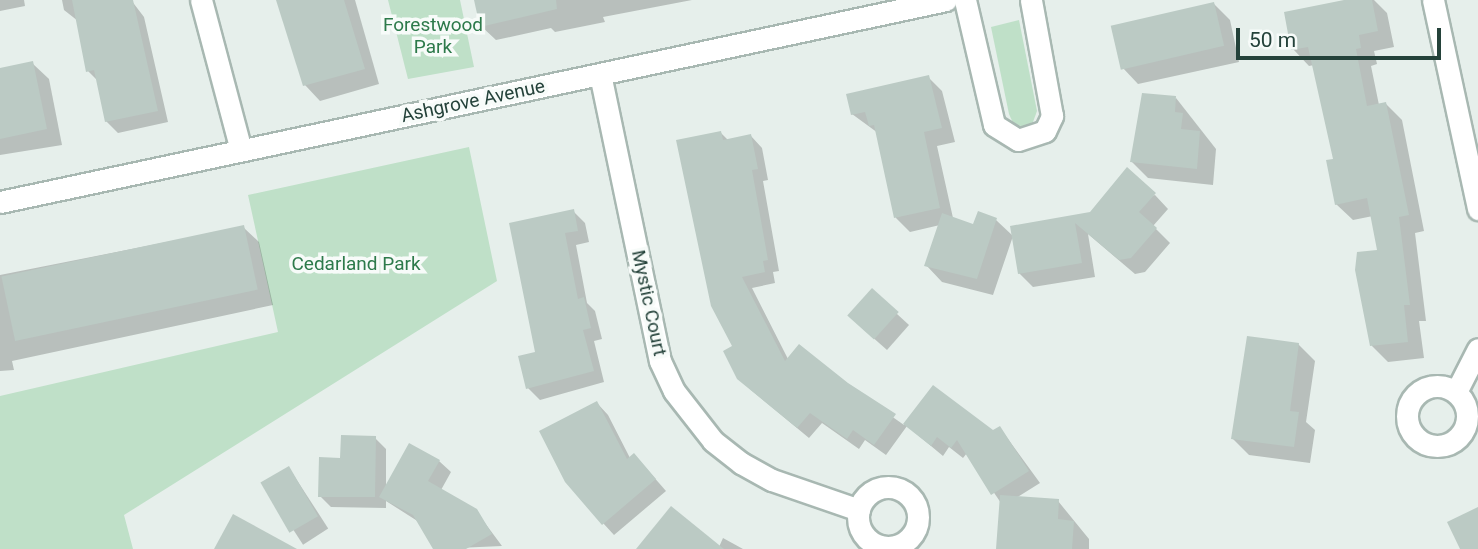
<!DOCTYPE html>
<html>
<head>
<meta charset="utf-8">
<style>
	body { margin:0 }
	#map { position:relative; width:1478px; height:549px; overflow:hidden; background:#e6efeb; font-family:Roboto,sans-serif }
	div>[style] { position:absolute }
	.green>* { inset:0; background:#bfe0c8 }
	.shadow>* { inset:0; background:#0003; transform-origin:0 0 }
	.building>* { inset:0; background:#bbcac4; transform-origin:0 0 }
	.roads { filter:drop-shadow(2px 0 #a8b8b2) drop-shadow(-2px 0 #a8b8b2) drop-shadow(0 2px #a8b8b2) drop-shadow(0 -2px #a8b8b2) }
	.minor>* { height:21px; margin:-10.5px; padding:0 10.5px; transform-origin:10.5px; border-radius:10.5px; background:#fff }
	.minor>.ring { margin:-10.5px; padding:0; box-sizing:content-box; background:none; border:21px solid #fff; border-radius:50% }
	span { translate:-50% -50%; white-space:nowrap; text-align:center; line-height:1.15; -webkit-text-stroke:7px #f7fbf9; paint-order:stroke }
	.park-label { font-size:19px; color:#2d7a4b }
	.street-label { font-size:19px; color:#24423a }
	.scale { position:absolute; left:1236px; top:28px; width:205px; height:32px; box-sizing:border-box; border:4px solid #24423a; border-top:0; padding-left:9px; font-size:21px; line-height:24px; white-space:nowrap; color:#24423a; -webkit-text-stroke:5px #f7fbf9; paint-order:stroke }
</style>
</head>
<body>
<div id="map">
	<div class="green">
		<i style="clip-path:polygon(388px 0,460px 0,474px 67px,408px 79px)"></i>
		<i style="clip-path:polygon(1019px 20px,1037px 111px,1033px 122px,1023px 127px,1013px 123px,1009px 114px,991px 27px)"></i>
		<i style="clip-path:polygon(469px 147px,497px 281px,124px 515px,133px 549px,0 549px,0 396px,278px 332px,248px 195px)"></i>
	</div>
	<div class="shadow">
		<i style="clip-path:polygon(0 0,24px 0,25px 6px,0 11px)"></i>
		<i style="clip-path:polygon(62px 0,131px 0,144px 17px,168px 122px,118px 133px,106px 121px,98px 81px,88px 71px,78px 21px,64px 10px)"></i>
		<i style="clip-path:polygon(279px 0,355px 0,379px 84px,320px 101px,305px 85px)"></i>
		<i style="clip-path:polygon(476px 0,692px 0,603px 17px,605px 22px,555px 32px,551px 28px,496px 40px,481px 26px)"></i>
		<i style="clip-path:polygon(1353px 0,1374px 0,1387px 13px,1394px 47px,1374px 51px,1377px 64px,1371px 66px,1379px 105px,1386px 104px,1402px 120px,1424px 231px,1415px 233px,1426px 321px,1419px 321px,1424px 358px,1388px 362px,1372px 346px,1379px 251px,1373px 216px,1353px 220px,1336px 204px,1336px 160px,1314px 65px,1309px 66px,1293px 49px)"></i>
		<i style="clip-path:polygon(1214px 4px,1230px 20px,1239px 62px,1138px 84px,1122px 67px)"></i>
		<i style="clip-path:polygon(32px 63px,49px 79px,62px 145px,0 155px,0 70px)"></i>
		<i style="clip-path:polygon(928px 77px,942px 91px,955px 142px,937px 146px,953px 218px,975px 226px,996px 220px,1013px 236px,993px 295px,942px 282px,926px 265px,940px 225px,910px 232px,896px 218px,878px 133px,852px 114px)"></i>
		<i style="clip-path:polygon(1176px 98px,1216px 149px,1213px 185px,1148px 178px,1132px 162px)"></i>
		<i style="clip-path:polygon(721px 133px,728px 140px,751px 136px,762px 148px,768px 180px,763px 181px,779px 271px,773px 272px,775px 283px,752px 288px,788px 359px,847px 385px,904px 425px,933px 387px,993px 432px,1000px 428px,1040px 483px,1016px 498px,1058px 501px,1089px 539px,1089px 549px,997px 549px,1001px 503px,967px 453px,963px 458px,949px 447px,943px 456px,907px 426px,886px 455px,865px 440px,859px 449px,822px 423px,809px 438px,751px 390px,735px 347px)"></i>
		<i style="clip-path:polygon(1155px 195px,1168px 209px,1153px 226px,1170px 243px,1145px 272px,1135px 274px,1088px 234px,1095px 277px,1033px 287px,1019px 273px,1012px 228px,1091px 214px)"></i>
		<i style="clip-path:polygon(573px 211px,585px 223px,589px 242px,576px 245px,587px 303px,595px 311px,602px 339px,594px 341px,604px 382px,540px 400px,528px 388px,537px 353px,511px 224px)"></i>
		<i style="clip-path:polygon(243px 227px,259px 242px,273px 305px,12px 361px,14px 370px,0 371px,0 275px)"></i>
		<i style="clip-path:polygon(872px 291px,909px 325px,887px 350px,861px 327px)"></i>
		<i style="clip-path:polygon(1298px 344px,1315px 361px,1306px 422px,1315px 430px,1310px 463px,1249px 455px,1233px 439px)"></i>
		<i style="clip-path:polygon(597px 403px,608px 415px,630px 458px,645px 467px,666px 491px,614px 535px,603px 523px)"></i>
		<i style="clip-path:polygon(375px 438px,386px 449px,386px 489px,439px 461px,451px 472px,441px 490px,476px 511px,502px 546px,435px 549px,419px 522px,386px 501px,386px 508px,331px 507px,320px 496px,342px 459px)"></i>
		<i style="left:289px;top:468px;width:72px;height:30px;rotate:57deg"></i>
		<i style="clip-path:polygon(723px 538px,743px 549px,639px 549px,719px 547px)"></i>
	</div>
	<div class="building">
		<i style="clip-path:polygon(72px 0,133px 0,158px 111px,105px 122px,94px 70px,86px 72px)"></i>
		<i style="clip-path:polygon(276px 0,344px 0,365px 69px,303px 86px)"></i>
		<i style="clip-path:polygon(474px 0,556px 0,557px 9px,480px 27px)"></i>
		<i style="clip-path:polygon(1344px 0,1372px 0,1378px 31px,1359px 35px,1361px 48px,1356px 49px,1367px 106px,1386px 102px,1409px 215px,1399px 217px,1410px 305px,1404px 305px,1408px 342px,1370px 346px,1355px 270px,1357px 252px,1377px 250px,1367px 198px,1335px 205px,1326px 160px,1333px 159px,1308px 47px,1291px 50px,1284px 12px)"></i>
		<i style="left:1214px;top:2px;width:45px;height:106px;rotate:77deg"></i>
		<i style="clip-path:polygon(33px 61px,47px 129px,0 139px,0 68px)"></i>
		<i style="clip-path:polygon(929px 75px,942px 128px,924px 132px,940px 208px,894px 218px,874px 125px,869px 126px,865px 112px,851px 115px,846px 94px)"></i>
		<i style="clip-path:polygon(1142px 93px,1176px 96px,1175px 112px,1183px 113px,1181px 129px,1200px 131px,1197px 169px,1130px 162px)"></i>
		<i style="clip-path:polygon(721px 131px,723px 140px,751px 134px,758px 169px,752px 170px,768px 260px,763px 261px,765px 272px,742px 277px,785px 361px,799px 344px,848px 383px,896px 414px,874px 445px,853px 430px,847px 439px,810px 413px,797px 428px,737px 379px,723px 351px,732px 346px,711px 306px,676px 140px)"></i>
		<i style="clip-path:polygon(1127px 167px,1156px 193px,1139px 212px,1157px 228px,1131px 258px,1119px 260px,1075px 223px,1082px 263px,1018px 274px,1010px 226px,1090px 212px)"></i>
		<i style="clip-path:polygon(574px 209px,578px 231px,565px 233px,578px 299px,584px 297px,591px 328px,583px 330px,594px 371px,526px 389px,518px 356px,535px 352px,509px 223px)"></i>
		<i style="clip-path:polygon(978px 211px,997px 218px,977px 279px,924px 266px,942px 213px,973px 224px)"></i>
		<i style="left:244px;top:225px;width:66px;height:248px;rotate:78deg"></i>
		<i style="left:872px;top:288px;width:36px;height:37px;rotate:42deg"></i>
		<i style="clip-path:polygon(1247px 336px,1299px 343px,1290px 411px,1299px 412px,1294px 447px,1231px 439px)"></i>
		<i style="clip-path:polygon(933px 385px,993px 430px,1000px 426px,1029px 471px,991px 495px,957px 440px,951px 448px,937px 437px,931px 446px,903px 424px)"></i>
		<i style="clip-path:polygon(597px 401px,627px 459px,634px 453px,656px 479px,602px 525px,565px 482px,539px 431px)"></i>
		<i style="clip-path:polygon(341px 435px,376px 436px,375px 497px,318px 497px,319px 457px,340px 458px)"></i>
		<i style="clip-path:polygon(409px 443px,440px 460px,428px 481px,477px 509px,492px 534px,466px 549px,433px 549px,413px 515px,379px 497px)"></i>
		<i style="left:289px;top:466px;width:58px;height:33px;rotate:60deg"></i>
		<i style="clip-path:polygon(1000px 495px,1059px 499px,1058px 519px,1074px 521px,1072px 549px,996px 549px)"></i>
		<i style="clip-path:polygon(671px 506px,724px 549px,636px 549px)"></i>
		<i style="clip-path:polygon(1478px 507px,1478px 549px,1460px 549px,1447px 522px)"></i>
		<i style="clip-path:polygon(233px 514px,297px 549px,214px 549px)"></i>
	</div>
	<div class="roads">
		<div class="minor">
			<i style="left:201px;top:0;width:155px;rotate:75.1deg"></i>
			<i style="left:965px;top:0;width:128px;rotate:76.9deg"></i>
			<i style="left:994px;top:125px;width:28px;rotate:32deg"></i>
			<i style="left:1018px;top:140px;width:28px;rotate:-18deg"></i>
			<i style="left:1045px;top:131px;width:17px;rotate:-65deg"></i>
			<i style="left:1052px;top:116px;width:118px;rotate:-100.3deg"></i>
			<i style="left:1433px;top:0;width:214px;rotate:77.8deg"></i>
			<i style="left:600px;top:74px;width:293px;rotate:78.2deg"></i>
			<i style="left:660px;top:361px;width:33px;rotate:65deg"></i>
			<i style="left:674px;top:391px;width:63px;rotate:52deg"></i>
			<i style="left:713px;top:441px;width:36px;rotate:38deg"></i>
			<i style="left:741px;top:463px;width:35px;rotate:29deg"></i>
			<i style="left:772px;top:480px;width:92px;rotate:19deg"></i>
			<i style="left:0;top:202px;width:967px;rotate:-12.05deg"></i>
			<i class="ring" style="left:1407px;top:386px;width:39px;height:39px"></i>
			<i style="left:1456px;top:392px;width:48px;rotate:-62.9deg"></i>
			<i class="ring" style="left:858px;top:487px;width:39px;height:39px"></i>
		</div>
	</div>
	<div class="park-label">
		<span style="left:433px;top:36px">Forestwood<br>Park</span>
		<span style="left:356px;top:264px">Cedarland Park</span>
	</div>
	<div class="street-label">
		<span style="left:473px;top:101px;rotate:-12deg">Ashgrove Avenue</span>
		<span style="left:649px;top:303px;rotate:78deg">Mystic Court</span>
	</div>
	<div class="scale">50 m</div>
</div>
</body>
</html>
